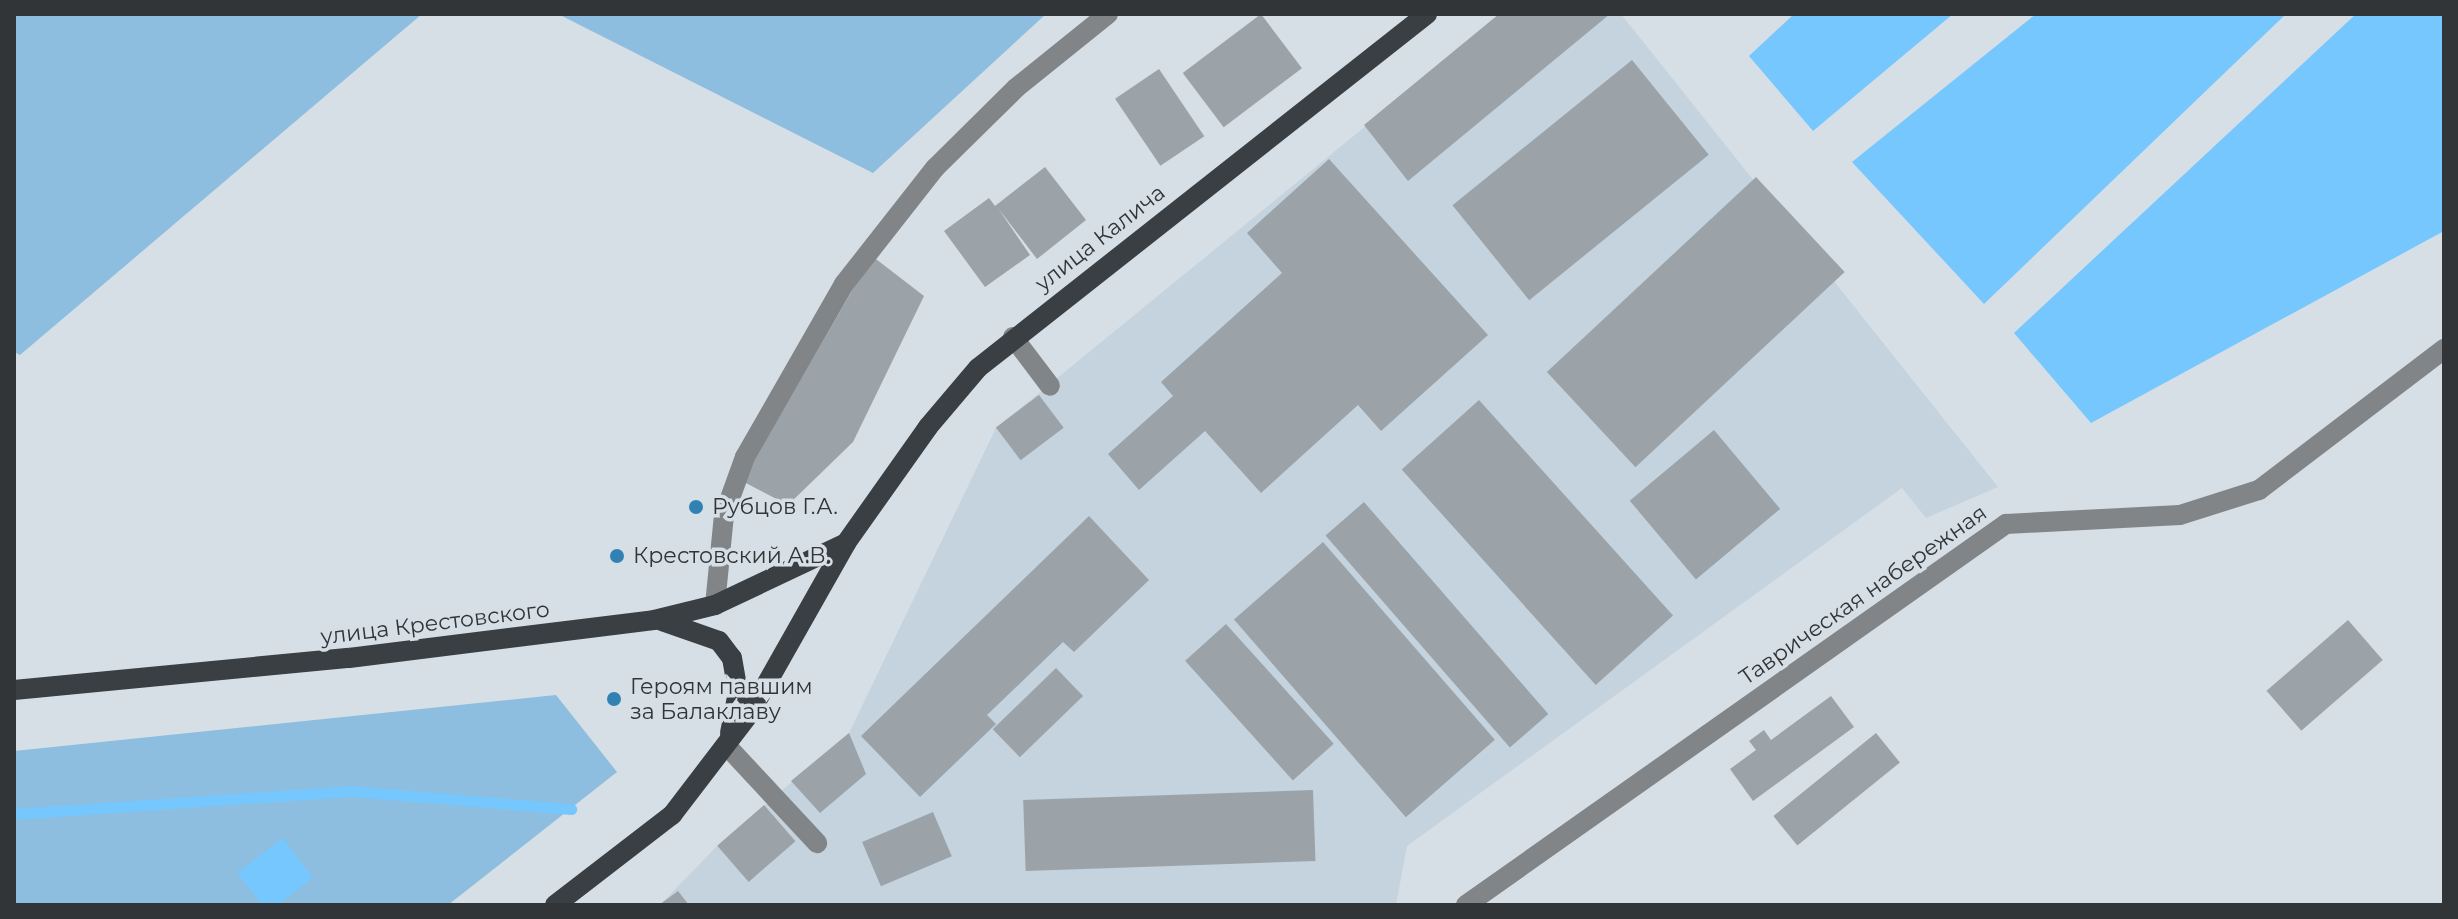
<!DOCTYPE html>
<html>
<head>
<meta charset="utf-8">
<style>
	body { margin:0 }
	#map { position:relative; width:2458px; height:919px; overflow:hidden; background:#d7dfe6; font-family:Montserrat,sans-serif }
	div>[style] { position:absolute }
	.built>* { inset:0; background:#c4d3de }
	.green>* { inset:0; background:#8dbddf }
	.water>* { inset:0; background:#76c7fd }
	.stream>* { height:11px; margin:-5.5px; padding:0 5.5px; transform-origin:5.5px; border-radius:5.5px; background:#76c7fd }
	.building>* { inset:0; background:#9ba3a9; transform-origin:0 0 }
	.minor>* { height:20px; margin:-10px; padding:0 10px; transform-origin:10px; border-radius:10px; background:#828588 }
	.major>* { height:20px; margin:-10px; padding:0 10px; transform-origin:10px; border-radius:10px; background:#393f43 }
	.dots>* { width:22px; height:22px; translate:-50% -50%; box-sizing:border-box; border:4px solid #d7dfe6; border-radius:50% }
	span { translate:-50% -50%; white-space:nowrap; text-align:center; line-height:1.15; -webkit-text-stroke:7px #d7dfe6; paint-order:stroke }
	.street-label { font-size:22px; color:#313537 }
	.poi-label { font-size:22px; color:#313537 }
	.left { translate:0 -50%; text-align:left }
	.frame { position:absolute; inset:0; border:16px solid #313537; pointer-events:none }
</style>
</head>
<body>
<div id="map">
	<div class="built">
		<i style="clip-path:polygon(1503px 14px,1621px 14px,1998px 487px,1926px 518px,1902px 488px,1407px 846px,1396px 905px,660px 905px,717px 846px,849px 733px,996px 428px)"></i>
	</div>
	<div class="green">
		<i style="clip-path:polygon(14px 14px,422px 14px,20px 355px,14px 352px)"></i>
		<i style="clip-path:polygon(558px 14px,1046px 14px,873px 173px)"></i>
		<i style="clip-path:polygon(556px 695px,617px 772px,448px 905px,14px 905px,14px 751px)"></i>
	</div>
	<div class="water">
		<i style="clip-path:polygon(1794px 14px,1953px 14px,1813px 131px,1749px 56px)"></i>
		<i style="clip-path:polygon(2036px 14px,2286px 14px,1984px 304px,1852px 162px)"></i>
		<i style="clip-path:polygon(2356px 14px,2444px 14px,2444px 231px,2091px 423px,2014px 333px)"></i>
		<i style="clip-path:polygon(283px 838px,313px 878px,278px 905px,262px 905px,237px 873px)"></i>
	</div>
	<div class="stream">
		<i style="left:14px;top:814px;width:338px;rotate:-3.9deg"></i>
		<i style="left:351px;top:791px;width:221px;rotate:4.7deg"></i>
	</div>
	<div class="building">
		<i style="left:1261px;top:14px;width:68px;height:98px;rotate:53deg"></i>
		<i style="clip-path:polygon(1499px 14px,1610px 14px,1408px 181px,1364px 125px)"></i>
		<i style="left:1632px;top:60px;width:122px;height:231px;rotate:51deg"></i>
		<i style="left:1159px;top:69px;width:81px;height:53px;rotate:56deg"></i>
		<i style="clip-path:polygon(1329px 159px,1488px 335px,1381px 431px,1358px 405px,1261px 493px,1205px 431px,1139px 490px,1108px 454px,1173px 396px,1161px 382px,1282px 273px,1247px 233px)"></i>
		<i style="clip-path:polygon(1045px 167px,1086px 220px,1037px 259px,998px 208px,1030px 255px,985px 287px,944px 231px,989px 198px,995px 206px)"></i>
		<i style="left:1756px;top:177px;width:130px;height:286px;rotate:47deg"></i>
		<i style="clip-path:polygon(872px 256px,924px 296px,853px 442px,788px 505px,742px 481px)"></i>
		<i style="left:1039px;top:395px;width:41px;height:54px;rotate:53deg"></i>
		<i style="left:1479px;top:400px;width:290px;height:104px;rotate:48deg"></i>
		<i style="left:1714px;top:430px;width:103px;height:110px;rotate:50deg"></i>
		<i style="left:1364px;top:502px;width:281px;height:51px;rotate:49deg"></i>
		<i style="clip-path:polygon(1089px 516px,1149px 580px,1074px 652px,1063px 642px,987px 715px,996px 724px,920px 797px,861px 736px)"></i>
		<i style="left:1323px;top:542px;width:262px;height:118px;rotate:49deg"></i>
		<i style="left:2348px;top:620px;width:53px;height:108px;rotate:49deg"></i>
		<i style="left:1226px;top:624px;width:161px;height:55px;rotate:48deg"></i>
		<i style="left:1056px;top:668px;width:39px;height:88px;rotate:46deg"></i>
		<i style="clip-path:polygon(1831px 696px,1854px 727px,1753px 801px,1730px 769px,1756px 750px,1749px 741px,1764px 730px,1771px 740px)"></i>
		<i style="clip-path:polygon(849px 733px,866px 774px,820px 813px,791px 781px)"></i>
		<i style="left:1876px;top:733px;width:38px;height:132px;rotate:51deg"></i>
		<i style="left:1313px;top:790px;width:71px;height:290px;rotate:88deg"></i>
		<i style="left:764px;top:805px;width:48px;height:62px;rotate:49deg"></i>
		<i style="left:933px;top:812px;width:48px;height:77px;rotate:67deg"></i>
		<i style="clip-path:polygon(678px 891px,689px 905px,659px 905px)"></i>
	</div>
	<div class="minor">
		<i style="left:1013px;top:337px;width:61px;rotate:52.9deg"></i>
		<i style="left:715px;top:605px;width:90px;rotate:-84.3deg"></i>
		<i style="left:724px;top:515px;width:62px;rotate:-70.1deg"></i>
		<i style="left:745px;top:457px;width:199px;rotate:-60.2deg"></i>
		<i style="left:844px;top:284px;width:147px;rotate:-51.9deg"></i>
		<i style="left:935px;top:168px;width:114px;rotate:-44.6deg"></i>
		<i style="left:1016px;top:88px;width:118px;rotate:-38.8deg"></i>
		<i style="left:726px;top:745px;width:134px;rotate:47.1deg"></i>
		<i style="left:1466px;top:905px;width:661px;rotate:-35.21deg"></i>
		<i style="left:2006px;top:524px;width:174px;rotate:-3deg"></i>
		<i style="left:2180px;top:515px;width:83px;rotate:-17.6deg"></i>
		<i style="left:2259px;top:490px;width:233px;rotate:-37.3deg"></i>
	</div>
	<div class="major">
		<i style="left:662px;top:621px;width:60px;rotate:19.3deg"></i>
		<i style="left:719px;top:641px;width:21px;rotate:53deg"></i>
		<i style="left:732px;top:658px;width:35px;rotate:80deg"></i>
		<i style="left:738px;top:692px;width:42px;rotate:101deg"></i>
		<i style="left:14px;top:690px;width:337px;rotate:-5.5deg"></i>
		<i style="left:349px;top:658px;width:307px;rotate:-7.1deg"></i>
		<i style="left:654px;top:620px;width:63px;rotate:-13.8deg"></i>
		<i style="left:715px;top:605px;width:145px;rotate:-25.3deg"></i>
		<i style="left:555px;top:905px;width:148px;rotate:-37.6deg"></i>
		<i style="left:672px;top:815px;width:128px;rotate:-52.6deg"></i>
		<i style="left:750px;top:713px;width:195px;rotate:-60.5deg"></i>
		<i style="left:846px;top:543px;width:142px;rotate:-54.7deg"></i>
		<i style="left:928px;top:427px;width:77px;rotate:-49.7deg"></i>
		<i style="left:978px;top:368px;width:572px;rotate:-38.25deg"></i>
	</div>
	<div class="dots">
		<i style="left:696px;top:507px;background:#3182b3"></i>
		<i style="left:617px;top:556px;background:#3182b3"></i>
		<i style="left:614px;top:699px;background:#3182b3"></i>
	</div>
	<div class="street-label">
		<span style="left:1100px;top:238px;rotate:-38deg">улица Калича</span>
		<span style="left:1863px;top:595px;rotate:-35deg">Таврическая набережная</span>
		<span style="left:435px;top:623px;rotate:-7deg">улица Крестовского</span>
	</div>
	<div class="poi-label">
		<span class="left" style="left:712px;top:507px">Рубцов Г.А.</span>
		<span class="left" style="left:633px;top:556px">Крестовский А.В.</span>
		<span class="left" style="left:630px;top:699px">Героям павшим<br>за Балаклаву</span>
	</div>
	<div class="frame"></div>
</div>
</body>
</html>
